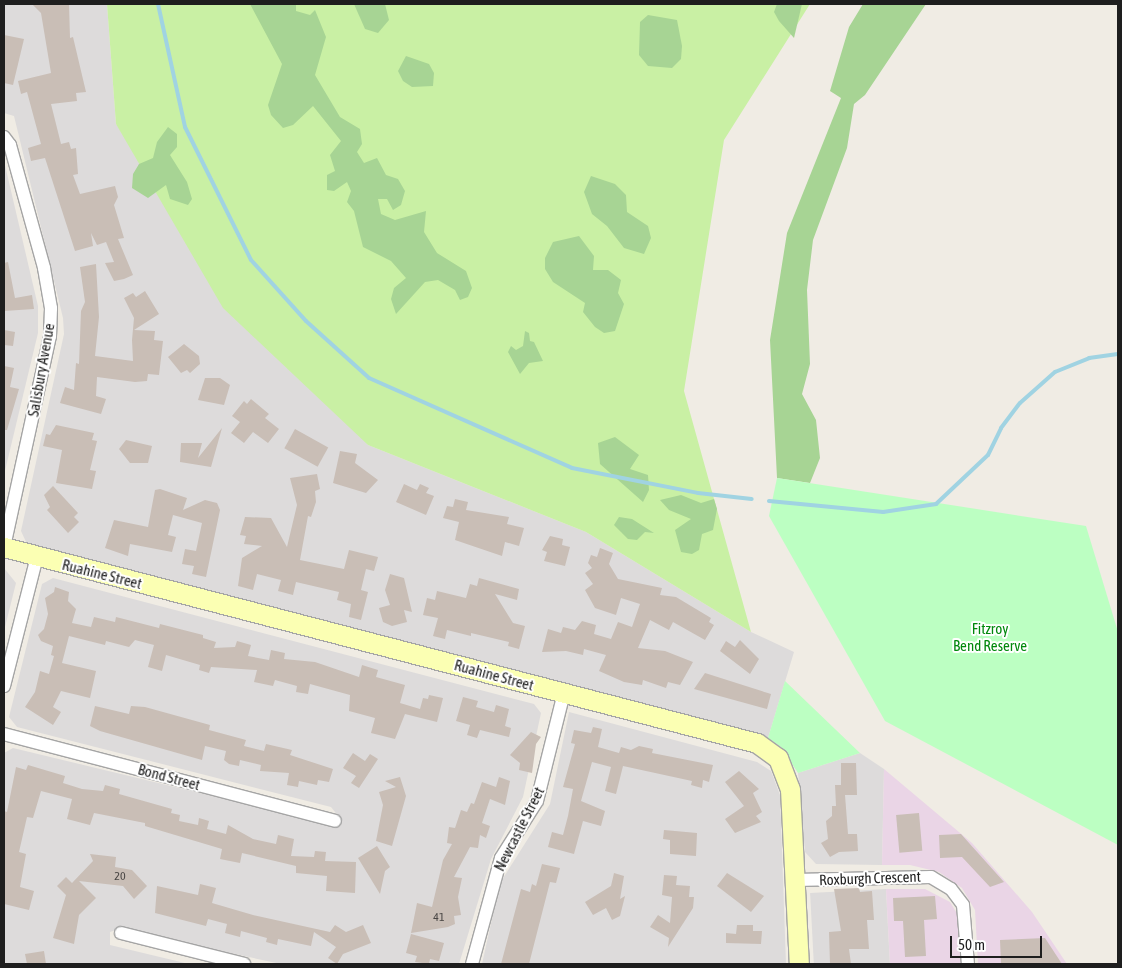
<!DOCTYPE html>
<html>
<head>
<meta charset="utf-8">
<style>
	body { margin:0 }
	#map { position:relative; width:1122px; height:968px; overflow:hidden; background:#f0ece4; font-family:"Asap Condensed",sans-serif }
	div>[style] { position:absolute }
	.residential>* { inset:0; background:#dddbdb; transform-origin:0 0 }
	.industrial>* { inset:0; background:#ead5e6 }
	.grass>* { inset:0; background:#c9f0a4 }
	.forest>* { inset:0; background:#a7d494 }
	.park>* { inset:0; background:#bcffc2 }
	.stream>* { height:4px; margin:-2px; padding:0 2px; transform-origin:2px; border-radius:2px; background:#a0d3e2 }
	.building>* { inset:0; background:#c9beb6; transform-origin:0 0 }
	.roads { filter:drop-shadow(1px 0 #a5a5a5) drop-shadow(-1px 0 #a5a5a5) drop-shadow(0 1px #a5a5a5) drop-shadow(0 -1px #a5a5a5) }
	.street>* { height:12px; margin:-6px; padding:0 6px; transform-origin:6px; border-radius:6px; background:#fff }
	.secondary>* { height:19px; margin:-9.5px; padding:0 9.5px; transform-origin:9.5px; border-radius:9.5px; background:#fbffb3 }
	span { translate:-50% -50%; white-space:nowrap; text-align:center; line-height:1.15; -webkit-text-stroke:4px #fff; paint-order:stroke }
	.number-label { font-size:12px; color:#494644 }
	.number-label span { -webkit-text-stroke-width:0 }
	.street-label { font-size:15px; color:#1e1e1e }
	.park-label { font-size:15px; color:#01880c }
	.frame { position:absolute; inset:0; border:5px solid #1e1e1e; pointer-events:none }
	.scale { position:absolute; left:950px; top:936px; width:92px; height:22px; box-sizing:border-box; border:2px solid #1e1e1e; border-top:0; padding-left:6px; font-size:15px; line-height:18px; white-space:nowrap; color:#1e1e1e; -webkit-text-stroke:4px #fff; paint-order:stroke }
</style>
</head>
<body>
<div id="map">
	<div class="residential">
		<i style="clip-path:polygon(4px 4px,107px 4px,116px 124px,368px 445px,586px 532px,751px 632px,794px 652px,768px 738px,27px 544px,21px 531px,64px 334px,63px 318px,14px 116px,4px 113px)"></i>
		<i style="clip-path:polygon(4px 161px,38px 306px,38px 333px,4px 475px)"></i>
		<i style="clip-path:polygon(4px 568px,16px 583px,4px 631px)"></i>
		<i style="clip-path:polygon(53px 578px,534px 704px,541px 713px,523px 797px,491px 859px,459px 964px,281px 964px,119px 929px,110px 932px,110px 945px,189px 964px,4px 964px,4px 753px,13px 748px,320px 822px,339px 817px,331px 807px,17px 727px,9px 717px,42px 584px)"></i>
		<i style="clip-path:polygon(569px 712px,757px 762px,771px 771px,780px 795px,786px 964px,482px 964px,500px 883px,550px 804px)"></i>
		<i style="clip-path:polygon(860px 753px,884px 769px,882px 865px,816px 864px,805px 852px,798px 773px)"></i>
		<i style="left:886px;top:889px;width:75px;height:76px;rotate:87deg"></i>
	</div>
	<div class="industrial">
		<i style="clip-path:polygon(884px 769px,972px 843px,1032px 912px,1067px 964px,978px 964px,975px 910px,962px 888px,939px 872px,910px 865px,882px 865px)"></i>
		<i style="clip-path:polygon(886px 889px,925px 889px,950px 902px,961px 920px,962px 964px,890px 964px)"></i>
	</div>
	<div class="grass">
		<i style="clip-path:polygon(107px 4px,810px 4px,724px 140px,684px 391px,751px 632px,586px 532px,368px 445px,223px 308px,116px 124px)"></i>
	</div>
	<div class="forest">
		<i style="clip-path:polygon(250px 4px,296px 4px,296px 11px,310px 15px,315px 10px,326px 37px,315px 75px,340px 117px,360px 129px,362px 144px,357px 152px,364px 163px,377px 158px,386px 175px,398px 179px,405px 191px,401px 205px,393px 210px,387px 199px,378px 199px,381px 214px,395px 220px,426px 211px,424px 232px,437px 253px,466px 271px,472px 288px,468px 297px,460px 300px,455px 290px,438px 280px,425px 282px,396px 314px,391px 299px,394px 288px,406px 278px,391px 261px,363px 247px,354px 211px,347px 202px,351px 191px,347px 182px,334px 191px,327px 190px,327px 175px,335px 171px,330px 155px,341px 141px,313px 106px,293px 125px,283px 128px,271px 115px,268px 105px,282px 64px)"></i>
		<i style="clip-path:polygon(354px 4px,385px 4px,389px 20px,378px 33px,365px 29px)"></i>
		<i style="clip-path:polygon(777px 4px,802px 4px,794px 38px,779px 21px,774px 12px)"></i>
		<i style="clip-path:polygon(863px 4px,926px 4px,865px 95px,854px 104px,847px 148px,813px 240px,807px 290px,810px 364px,802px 394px,816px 420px,820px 458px,810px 483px,777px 478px,770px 340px,787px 233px,841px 98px,830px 91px,849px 27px)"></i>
		<i style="clip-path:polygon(648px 15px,677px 20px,682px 46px,681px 59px,672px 68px,648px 66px,639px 55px,640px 22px)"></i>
		<i style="clip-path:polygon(406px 56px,429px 64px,434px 73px,433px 86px,412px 87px,403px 81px,398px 71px)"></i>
		<i style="clip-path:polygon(168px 127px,177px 134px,177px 147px,170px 155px,187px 182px,192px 199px,188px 205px,170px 199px,166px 185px,148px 198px,132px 188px,133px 174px,139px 164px,153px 158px,157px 142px)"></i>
		<i style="clip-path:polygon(591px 176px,615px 184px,626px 195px,627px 212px,648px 226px,651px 238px,644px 254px,624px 248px,607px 226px,592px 214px,584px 192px)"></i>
		<i style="clip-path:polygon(579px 236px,594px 256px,593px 270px,608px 270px,621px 280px,618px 293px,624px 304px,615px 331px,604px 333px,595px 327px,583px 312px,585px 303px,553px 282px,545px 269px,545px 258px,553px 242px)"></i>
		<i style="clip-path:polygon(525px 331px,529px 333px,530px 341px,534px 342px,543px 361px,529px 363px,520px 374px,508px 352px,511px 346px,516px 350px,523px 346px)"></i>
		<i style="clip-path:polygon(615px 437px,639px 455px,630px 469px,648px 475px,649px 490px,643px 502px,600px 464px,598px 443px)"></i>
		<i style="clip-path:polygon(681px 495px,701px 503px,714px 499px,717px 509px,713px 530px,702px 534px,699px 550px,692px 554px,681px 552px,675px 530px,691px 519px,669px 510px,660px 500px)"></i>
		<i style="clip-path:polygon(619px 517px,632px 519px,654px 533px,645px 532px,637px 540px,628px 539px,614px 525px)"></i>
	</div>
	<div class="park">
		<i style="clip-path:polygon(777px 478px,1086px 526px,1118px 632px,1118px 845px,885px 721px,769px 516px)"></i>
		<i style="clip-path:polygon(785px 681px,860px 753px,798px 773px,781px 747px,768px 738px)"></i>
	</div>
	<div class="stream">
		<i style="left:158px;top:4px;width:126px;rotate:77.6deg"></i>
		<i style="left:185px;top:127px;width:148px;rotate:63.6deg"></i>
		<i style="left:251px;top:260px;width:82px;rotate:48deg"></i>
		<i style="left:306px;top:321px;width:85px;rotate:42.1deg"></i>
		<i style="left:369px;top:378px;width:222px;rotate:23.9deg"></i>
		<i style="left:572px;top:468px;width:128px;rotate:11.2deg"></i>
		<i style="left:698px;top:493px;width:54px;rotate:6.3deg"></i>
		<i style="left:769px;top:501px;width:115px;rotate:5.5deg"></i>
		<i style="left:883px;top:512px;width:54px;rotate:-8.6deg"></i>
		<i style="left:936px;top:504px;width:71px;rotate:-43.3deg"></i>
		<i style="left:988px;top:455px;width:30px;rotate:-64deg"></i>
		<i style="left:1001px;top:428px;width:31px;rotate:-53deg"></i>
		<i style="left:1020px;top:403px;width:47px;rotate:-41.5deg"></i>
		<i style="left:1055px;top:372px;width:37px;rotate:-22deg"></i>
		<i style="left:1089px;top:358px;width:29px;rotate:-8deg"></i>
	</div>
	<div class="building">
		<i style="clip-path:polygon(32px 4px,69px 4px,70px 38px,73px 37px,86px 92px,76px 93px,77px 101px,51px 104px,61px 144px,69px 142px,71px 149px,76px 148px,78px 174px,73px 175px,80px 194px,115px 186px,118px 197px,114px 205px,124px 238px,118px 239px,133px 275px,124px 279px,114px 281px,105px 263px,114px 262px,106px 242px,97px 245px,91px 233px,93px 246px,75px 251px,45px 158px,31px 161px,28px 148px,41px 144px,27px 92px,21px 94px,18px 81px,51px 73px,41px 13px)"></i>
		<i style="clip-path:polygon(4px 35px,24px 39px,13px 85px,4px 83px)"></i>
		<i style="clip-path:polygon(8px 262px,15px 298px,32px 295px,34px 309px,4px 311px,4px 263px)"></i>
		<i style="clip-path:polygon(96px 264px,99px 317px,95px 356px,133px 361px,132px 340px,134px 318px,124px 298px,133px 293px,136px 297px,145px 291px,159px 314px,134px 330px,155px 331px,154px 340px,163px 341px,159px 375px,148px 374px,147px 381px,135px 382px,97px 377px,96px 396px,106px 399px,101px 414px,60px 403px,65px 387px,74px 390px,76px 363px,79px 364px,81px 311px,85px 302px,80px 267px)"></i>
		<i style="clip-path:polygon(4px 330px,15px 332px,13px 346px,4px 345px)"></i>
		<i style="clip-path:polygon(184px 344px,199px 356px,200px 364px,190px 373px,187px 370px,181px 373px,168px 357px)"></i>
		<i style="clip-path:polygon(4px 366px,14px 368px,10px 387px,19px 389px,7px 430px,4px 430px)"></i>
		<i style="clip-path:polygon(205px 378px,220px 378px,230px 385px,224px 405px,198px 400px)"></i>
		<i style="clip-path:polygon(251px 399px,269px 414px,265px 418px,279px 429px,268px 443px,253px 432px,244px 443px,231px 433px,240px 422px,232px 416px,244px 401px,247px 404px)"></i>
		<i style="clip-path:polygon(56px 425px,94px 433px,92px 440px,97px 441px,90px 470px,96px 471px,92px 489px,56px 483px,62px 450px,43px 446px,46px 434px,50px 435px)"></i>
		<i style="clip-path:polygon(222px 428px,211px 467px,180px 462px,181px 443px,202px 443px,198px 458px)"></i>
		<i style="left:295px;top:429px;width:38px;height:22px;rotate:29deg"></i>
		<i style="clip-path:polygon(126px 440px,152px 446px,148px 463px,130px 463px,119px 449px)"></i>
		<i style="clip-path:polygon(340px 451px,357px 454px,355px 463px,378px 480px,366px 493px,333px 483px)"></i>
		<i style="clip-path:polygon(317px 474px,320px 489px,315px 491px,316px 502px,311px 517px,308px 516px,300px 560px,344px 569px,349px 550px,378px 557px,374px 571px,366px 569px,361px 590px,368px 592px,361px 620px,349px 617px,351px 604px,337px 600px,339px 592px,296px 582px,293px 595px,278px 591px,281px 580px,257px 574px,253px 590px,238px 586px,242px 558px,262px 546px,244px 544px,246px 536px,240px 535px,245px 517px,271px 518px,287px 547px,297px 505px,290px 478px)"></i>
		<i style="clip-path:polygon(404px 484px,417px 490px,420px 484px,429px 488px,426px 493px,434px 496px,426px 515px,396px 502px)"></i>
		<i style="clip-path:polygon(53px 486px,78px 513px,74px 517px,79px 522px,68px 533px,47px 510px,50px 507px,44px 495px)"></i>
		<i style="clip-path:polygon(160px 489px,187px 498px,183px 510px,205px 500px,217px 503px,220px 510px,206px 577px,192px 574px,194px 566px,182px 564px,185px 549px,196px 551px,202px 523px,173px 515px,168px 535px,176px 537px,172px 552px,130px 544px,128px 556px,105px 548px,114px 520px,148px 527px,155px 490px)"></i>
		<i style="clip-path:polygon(455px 499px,468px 502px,466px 510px,509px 517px,507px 524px,524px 528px,519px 546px,505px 542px,502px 556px,455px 540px,459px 522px,443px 518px,447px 506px,453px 507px)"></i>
		<i style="clip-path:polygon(550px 536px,563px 539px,562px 545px,570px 547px,565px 566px,544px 561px,547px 552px,542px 550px)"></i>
		<i style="clip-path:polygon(600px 548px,613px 553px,609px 564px,618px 579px,662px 588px,660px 595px,676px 597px,711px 618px,709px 622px,714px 625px,705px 640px,673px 622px,669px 630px,650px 620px,638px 648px,665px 651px,693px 662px,680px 685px,668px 682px,666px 688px,643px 680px,642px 685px,624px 682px,599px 671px,606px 655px,584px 649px,583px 655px,566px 651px,542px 652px,548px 629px,561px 633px,563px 627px,575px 630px,582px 621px,596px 625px,594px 634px,611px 639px,618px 622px,632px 627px,640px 604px,621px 598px,616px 615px,595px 608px,585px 590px,593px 584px,585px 573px,592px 568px,588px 563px,591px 555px,597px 557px)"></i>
		<i style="clip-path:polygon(390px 574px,404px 578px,412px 612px,404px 610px,407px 622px,392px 626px,383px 622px,379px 608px,390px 605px,385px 590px)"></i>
		<i style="clip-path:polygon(479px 578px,519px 589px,517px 600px,495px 594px,513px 623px,525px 626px,519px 649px,508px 646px,509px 642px,471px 633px,471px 636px,447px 630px,445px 639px,433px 636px,438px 618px,423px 615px,427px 598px,435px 600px,437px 591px,466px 598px,470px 584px,477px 586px)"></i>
		<i style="clip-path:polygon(55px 587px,69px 592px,68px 601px,76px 609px,72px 623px,91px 627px,94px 617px,115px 622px,116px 617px,159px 628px,160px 624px,203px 635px,203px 638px,216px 642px,214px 648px,235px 647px,237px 641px,251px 645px,248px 656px,269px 660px,271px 650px,285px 653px,284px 659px,315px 662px,359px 677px,362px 665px,378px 670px,376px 677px,405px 685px,400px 703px,420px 709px,423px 698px,428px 699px,429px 695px,443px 698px,437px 722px,405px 714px,395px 739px,371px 733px,375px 718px,349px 711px,350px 695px,310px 684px,308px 694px,296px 692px,297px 686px,275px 680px,273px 686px,254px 682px,257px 670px,211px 667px,209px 673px,199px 670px,200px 665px,166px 655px,162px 671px,148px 667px,154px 645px,135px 640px,129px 647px,106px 641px,105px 645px,69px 636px,62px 663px,96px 671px,90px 698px,61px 691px,53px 707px,61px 712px,53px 725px,25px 707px,35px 692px,40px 671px,49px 674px,54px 656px,51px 655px,53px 646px,41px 641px,38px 635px,44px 629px,48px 614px,45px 598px,54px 592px)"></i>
		<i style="clip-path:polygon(740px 640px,759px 659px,750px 674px,720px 651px,726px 641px,735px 647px)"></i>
		<i style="clip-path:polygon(705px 673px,771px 694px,767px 709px,694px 689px)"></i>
		<i style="clip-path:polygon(463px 697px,478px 701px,476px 707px,494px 712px,496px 705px,509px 709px,505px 726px,511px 728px,509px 737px,480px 730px,477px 738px,467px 735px,470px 725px,456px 721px)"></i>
		<i style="clip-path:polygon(95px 706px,129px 714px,131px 706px,145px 707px,210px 725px,209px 730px,246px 740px,244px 746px,264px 751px,266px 744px,292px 750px,290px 755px,333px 769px,329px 782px,318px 780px,317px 785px,299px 781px,298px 787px,287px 785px,289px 773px,260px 771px,261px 765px,240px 760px,239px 766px,229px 764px,224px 760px,226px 751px,205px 746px,202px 760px,100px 731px,90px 726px)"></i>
		<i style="clip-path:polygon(593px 727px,602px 729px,598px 747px,619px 753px,621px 747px,631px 750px,639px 746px,653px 749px,652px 753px,713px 765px,709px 782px,703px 780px,702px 788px,691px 785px,692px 781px,623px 766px,616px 794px,605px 791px,611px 767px,592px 762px,581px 801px,605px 811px,601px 826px,583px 821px,574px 854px,548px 847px,552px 832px,563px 835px,568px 816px,573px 789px,563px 787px,575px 744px,571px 743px,574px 730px,591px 733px)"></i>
		<i style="clip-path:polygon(531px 732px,541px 737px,536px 744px,532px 773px,519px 770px,520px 763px,510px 755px)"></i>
		<i style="clip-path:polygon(353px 753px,365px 761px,370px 754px,378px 759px,359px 788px,351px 783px,356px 776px,343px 768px)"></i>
		<i style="clip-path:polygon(841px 763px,856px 763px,857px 795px,845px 795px,848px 834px,857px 834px,858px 851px,839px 852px,830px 857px,821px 843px,828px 839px,826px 821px,832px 816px,832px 806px,836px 806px,835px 785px,841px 785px)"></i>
		<i style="clip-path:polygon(28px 765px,65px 776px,63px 783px,82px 789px,103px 791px,105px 785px,120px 789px,119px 794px,172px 809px,171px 813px,180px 815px,179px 821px,198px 825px,199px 818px,209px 821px,207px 829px,226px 834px,228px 825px,253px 839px,276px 844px,278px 835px,294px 839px,291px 856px,314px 857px,315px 851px,326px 852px,325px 861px,356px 862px,355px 893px,326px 891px,327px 876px,296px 873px,296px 866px,242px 853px,240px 863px,220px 859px,222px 849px,145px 826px,145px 823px,94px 813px,90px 825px,67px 819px,72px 799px,41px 791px,33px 818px,27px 817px,19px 852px,26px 854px,20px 887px,34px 891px,29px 910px,4px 904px,4px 811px,7px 812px,16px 767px,26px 770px)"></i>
		<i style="clip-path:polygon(739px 771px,759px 789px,753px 793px,762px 812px,756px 816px,761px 822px,735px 833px,725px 819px,744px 806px,725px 782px)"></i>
		<i style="clip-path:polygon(400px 777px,406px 796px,392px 846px,376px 841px,383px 805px,379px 792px,396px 787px,385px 781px)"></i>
		<i style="clip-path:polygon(499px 777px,510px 781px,505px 805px,490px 799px,482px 823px,490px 826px,486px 838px,480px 835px,478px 848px,470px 847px,454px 877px,462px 878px,458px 897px,461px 915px,454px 916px,455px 924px,448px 927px,411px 933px,417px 903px,432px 907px,443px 860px,452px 844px,447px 843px,449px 827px,455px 828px,461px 810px,467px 812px,471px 803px,474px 804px,482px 782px,496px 787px)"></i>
		<i style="left:919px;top:813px;width:38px;height:23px;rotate:85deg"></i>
		<i style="clip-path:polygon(664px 830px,697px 833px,696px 856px,670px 854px,670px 840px,663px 839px)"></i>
		<i style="clip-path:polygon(961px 834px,1004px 882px,990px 887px,962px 857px,940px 858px,939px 835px)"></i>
		<i style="clip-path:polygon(377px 846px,390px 867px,385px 871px,380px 894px,358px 858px)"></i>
		<i style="clip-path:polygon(90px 854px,116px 857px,115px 867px,132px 870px,147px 886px,134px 899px,123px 886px,79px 881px,96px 898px,79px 915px,74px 944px,53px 938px,66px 895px,57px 886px,66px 877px,72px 883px,93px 861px)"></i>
		<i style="clip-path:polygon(542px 864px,560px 868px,556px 883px,550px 882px,529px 964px,501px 964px,521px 889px,530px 892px,532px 884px,536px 886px)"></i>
		<i style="clip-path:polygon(614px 873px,624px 876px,620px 899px,625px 896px,620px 916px,612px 920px,606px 908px,593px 915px,585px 902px,611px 886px)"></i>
		<i style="clip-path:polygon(727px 873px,764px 896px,751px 912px,717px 886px)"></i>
		<i style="clip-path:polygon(664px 875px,677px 876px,676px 885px,690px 886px,689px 897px,694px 897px,693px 908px,668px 947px,669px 938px,650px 927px,658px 915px,670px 923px,672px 897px,662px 895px)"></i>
		<i style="clip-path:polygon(200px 884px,216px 888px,212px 903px,253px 915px,330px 932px,335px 925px,346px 932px,363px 925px,371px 943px,343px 954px,337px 964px,328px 958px,336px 947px,314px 932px,311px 946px,278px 939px,277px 945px,266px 942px,267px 938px,241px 931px,240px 937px,225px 933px,227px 924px,208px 919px,206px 926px,155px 913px,157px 886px,198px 895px)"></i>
		<i style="clip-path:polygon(859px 888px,860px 892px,872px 891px,874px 920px,867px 920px,869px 949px,849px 949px,851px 964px,830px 964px,829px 932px,841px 931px,834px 889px)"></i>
		<i style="clip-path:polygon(935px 896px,937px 919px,924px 920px,926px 956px,905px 957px,903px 921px,894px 921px,893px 898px)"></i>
		<i style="clip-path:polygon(737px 925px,753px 925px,753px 931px,762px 931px,761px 944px,726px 943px,726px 933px,736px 934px)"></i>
		<i style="clip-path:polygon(411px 934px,444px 943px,439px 961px,430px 959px,429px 964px,415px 962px,417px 956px,406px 953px)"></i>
		<i style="clip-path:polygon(1045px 938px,1062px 964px,1001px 964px,1000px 940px)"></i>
		<i style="clip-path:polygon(44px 951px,46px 964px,27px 964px,25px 954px)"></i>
	</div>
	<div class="roads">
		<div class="street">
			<i style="left:4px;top:137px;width:10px;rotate:53deg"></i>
			<i style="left:10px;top:145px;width:128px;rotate:74.5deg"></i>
			<i style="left:44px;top:268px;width:41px;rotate:80.1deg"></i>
			<i style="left:51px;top:308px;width:28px;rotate:92deg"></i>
			<i style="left:50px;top:336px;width:216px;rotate:102.3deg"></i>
			<i style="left:4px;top:686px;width:133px;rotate:-75.7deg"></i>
			<i style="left:4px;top:734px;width:342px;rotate:14.7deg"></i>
			<i style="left:795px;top:880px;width:136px;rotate:-1.3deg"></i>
			<i style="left:931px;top:877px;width:23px;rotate:31deg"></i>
			<i style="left:951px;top:889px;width:20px;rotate:53deg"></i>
			<i style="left:963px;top:905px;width:59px;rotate:85.2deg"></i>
			<i style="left:121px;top:933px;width:127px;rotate:14.1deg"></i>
			<i style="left:472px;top:964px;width:110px;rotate:-74.7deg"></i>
			<i style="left:501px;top:858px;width:67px;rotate:-57.7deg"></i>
			<i style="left:537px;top:801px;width:111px;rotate:-76deg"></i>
		</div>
		<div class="secondary">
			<i style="left:4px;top:547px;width:778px;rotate:14.59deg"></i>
			<i style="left:757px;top:743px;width:26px;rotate:36deg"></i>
			<i style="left:778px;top:758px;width:33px;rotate:69deg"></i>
			<i style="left:790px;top:789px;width:175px;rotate:87.1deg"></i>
		</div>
	</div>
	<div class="number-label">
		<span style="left:120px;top:877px">20</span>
		<span style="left:439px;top:918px">41</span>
	</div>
	<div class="street-label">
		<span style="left:41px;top:370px;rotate:-80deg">Salisbury Avenue</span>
		<span style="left:102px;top:574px;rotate:14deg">Ruahine Street</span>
		<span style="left:494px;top:675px;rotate:15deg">Ruahine Street</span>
		<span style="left:169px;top:777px;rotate:15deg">Bond Street</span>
		<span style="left:519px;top:829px;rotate:-63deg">Newcastle Street</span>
		<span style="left:870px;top:878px;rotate:-2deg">Roxburgh Crescent</span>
	</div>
	<div class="park-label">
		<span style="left:990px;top:637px">Fitzroy<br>Bend Reserve</span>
	</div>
	<div class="frame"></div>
	<div class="scale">50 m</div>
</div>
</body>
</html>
